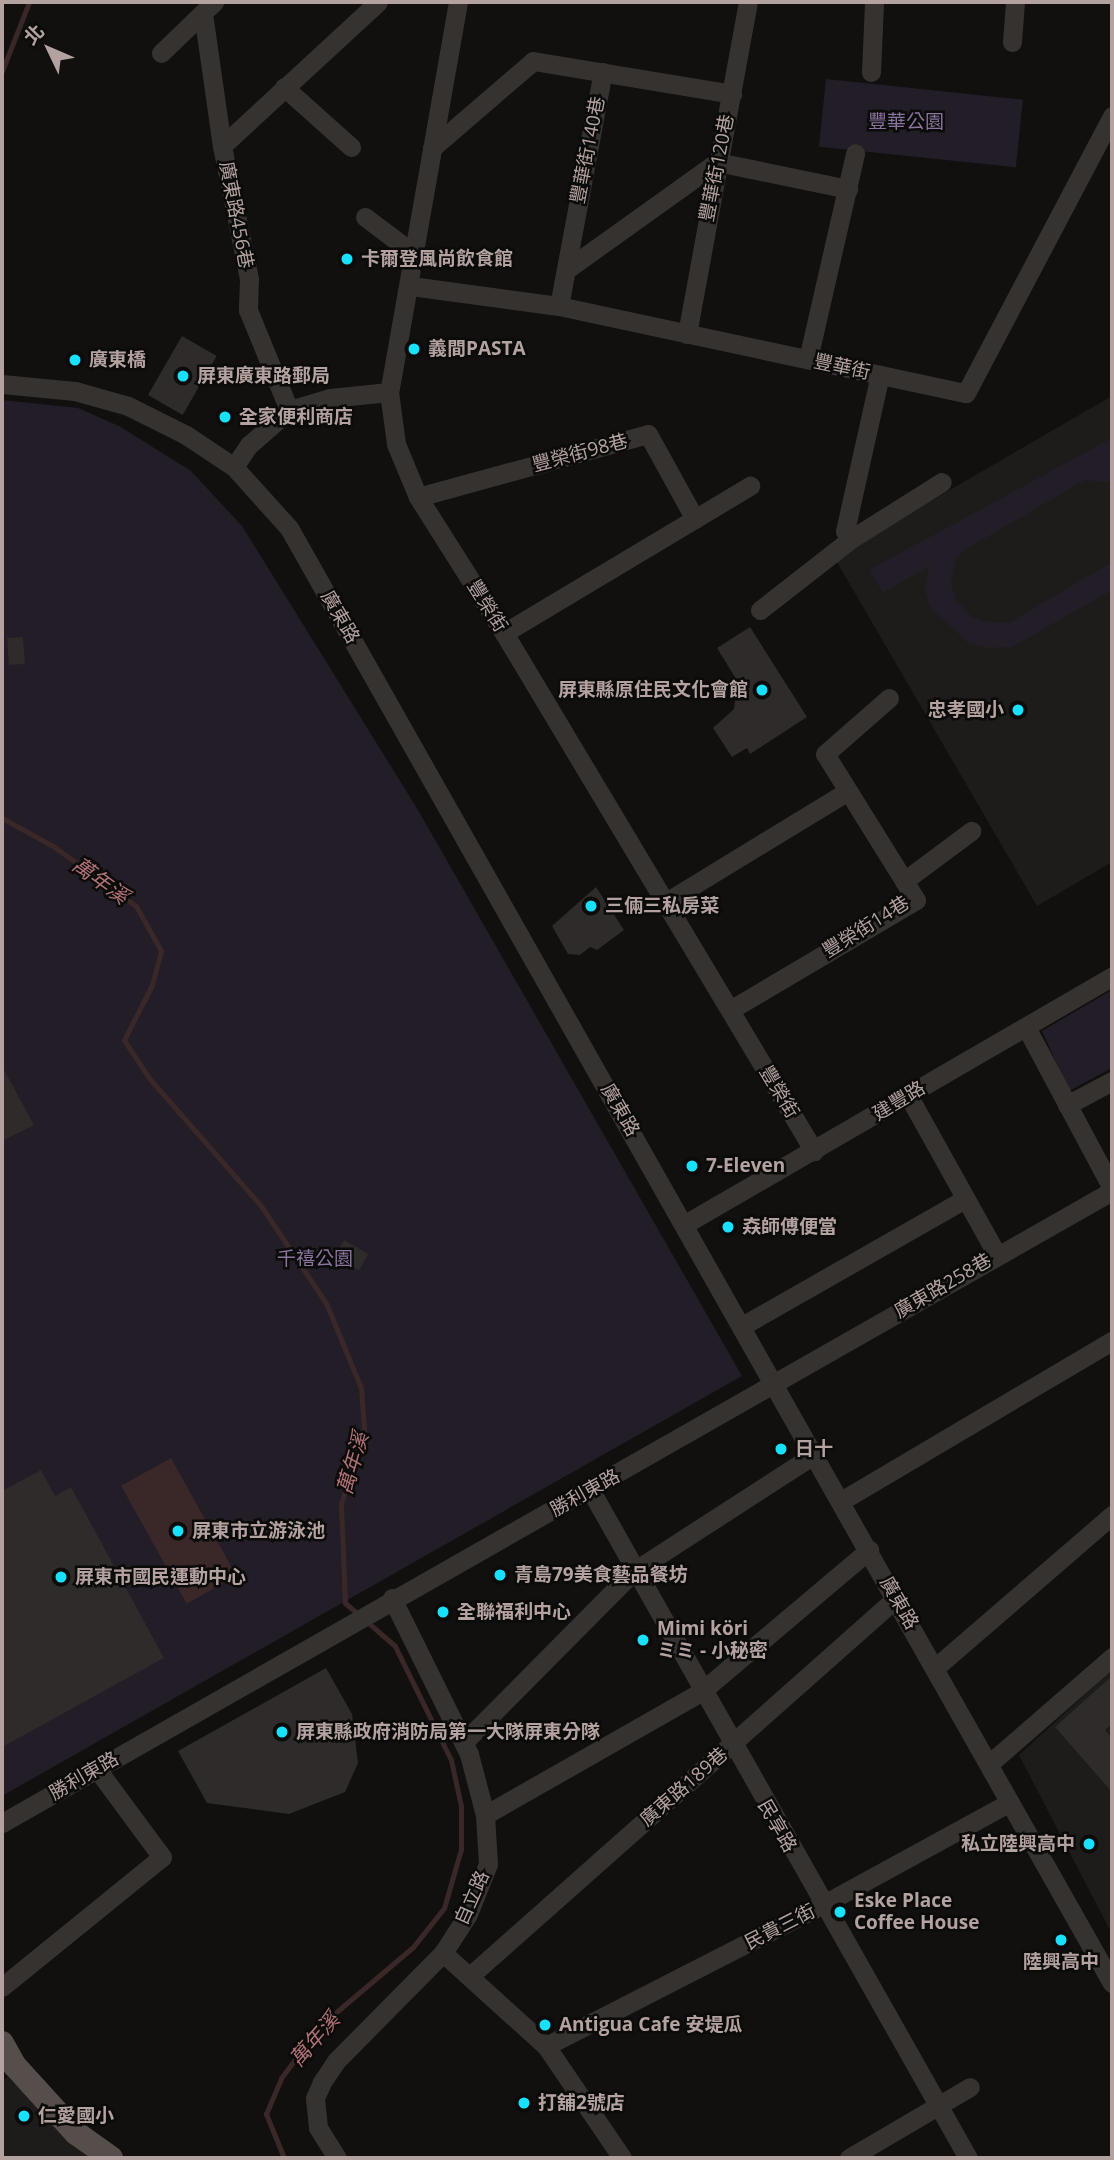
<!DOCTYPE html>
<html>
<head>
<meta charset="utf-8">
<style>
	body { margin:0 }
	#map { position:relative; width:1114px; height:2160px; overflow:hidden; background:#11100f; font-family:"Open Sans","Noto Sans TC","Noto Sans JP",sans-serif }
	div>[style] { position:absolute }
	.built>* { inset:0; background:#1e1c1b }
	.green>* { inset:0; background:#221d26; transform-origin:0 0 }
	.water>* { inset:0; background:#3a2829; transform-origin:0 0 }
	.stream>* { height:5px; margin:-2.5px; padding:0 2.5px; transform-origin:2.5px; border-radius:2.5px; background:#3a2829 }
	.building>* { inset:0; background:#2e2b2a; transform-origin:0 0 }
	.minor>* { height:19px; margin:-9.5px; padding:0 9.5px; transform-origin:9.5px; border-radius:9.5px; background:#363230 }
	.major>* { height:24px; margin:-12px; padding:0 12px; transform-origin:12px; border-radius:12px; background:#554e4b }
	.dots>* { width:19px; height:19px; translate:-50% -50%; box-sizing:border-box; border:4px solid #0b0b0a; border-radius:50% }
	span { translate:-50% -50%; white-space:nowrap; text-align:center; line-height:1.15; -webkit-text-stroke:5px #0b0b0a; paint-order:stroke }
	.park-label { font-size:19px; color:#8b74a0 }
	.street-label { font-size:19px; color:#b3a29f }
	.poi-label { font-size:19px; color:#b3a29f; font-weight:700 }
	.left { translate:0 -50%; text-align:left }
	.right { translate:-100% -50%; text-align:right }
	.water-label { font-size:21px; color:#b27276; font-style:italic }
	.frame { position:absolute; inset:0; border:4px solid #b3a29f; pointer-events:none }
	.north { position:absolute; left:14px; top:14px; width:70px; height:70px; -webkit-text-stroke:5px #0b0b0a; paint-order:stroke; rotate:314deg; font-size:19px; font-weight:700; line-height:28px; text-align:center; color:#b3a29f }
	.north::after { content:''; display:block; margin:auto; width:24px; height:32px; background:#b3a29f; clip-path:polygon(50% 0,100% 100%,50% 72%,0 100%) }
</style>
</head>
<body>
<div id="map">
	<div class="built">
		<i style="clip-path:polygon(1112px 396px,1112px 862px,1037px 906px,834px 557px)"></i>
		<i style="clip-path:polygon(1112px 1670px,1112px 1934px,1019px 1755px)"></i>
		<i style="clip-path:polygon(8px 2077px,81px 2151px,89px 2158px,2px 2158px,2px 2081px)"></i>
	</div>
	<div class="green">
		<i style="left:826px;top:79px;width:198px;height:68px;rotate:6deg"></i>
		<i style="clip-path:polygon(2px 400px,78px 408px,119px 426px,191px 471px,242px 526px,418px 810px,742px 1376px,2px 1796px)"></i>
		<i style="clip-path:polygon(1112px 438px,1112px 483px,1085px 480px,963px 551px,955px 561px,951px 584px,956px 600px,972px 617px,988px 622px,1009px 623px,1112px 562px,1112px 590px,1012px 647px,987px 648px,967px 642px,930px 607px,925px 590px,929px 566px,883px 593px,869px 570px)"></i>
		<i style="clip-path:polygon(1112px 990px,1112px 1068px,1069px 1091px,1042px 1031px)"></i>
	</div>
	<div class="water">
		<i style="left:171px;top:1458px;width:135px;height:57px;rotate:61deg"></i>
	</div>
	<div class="stream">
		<i style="left:2px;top:71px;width:74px;rotate:-68.6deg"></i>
		<i style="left:2px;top:818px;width:58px;rotate:28.8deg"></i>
		<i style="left:53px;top:846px;width:102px;rotate:35.9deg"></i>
		<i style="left:136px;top:906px;width:51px;rotate:60.9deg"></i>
		<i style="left:161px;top:951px;width:35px;rotate:105deg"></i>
		<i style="left:152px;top:985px;width:62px;rotate:117deg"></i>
		<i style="left:124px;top:1040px;width:45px;rotate:56.7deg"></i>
		<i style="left:149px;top:1078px;width:170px;rotate:48.8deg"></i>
		<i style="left:261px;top:1206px;width:117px;rotate:56.2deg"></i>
		<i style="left:326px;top:1303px;width:92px;rotate:67.6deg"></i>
		<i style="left:361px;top:1388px;width:42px;rotate:85.9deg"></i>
		<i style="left:364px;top:1430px;width:77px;rotate:107.3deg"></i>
		<i style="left:341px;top:1504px;width:99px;rotate:87.7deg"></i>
		<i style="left:345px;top:1603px;width:17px;rotate:40deg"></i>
		<i style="left:284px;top:2158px;width:48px;rotate:-112.2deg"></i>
		<i style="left:266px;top:2114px;width:39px;rotate:-67deg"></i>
		<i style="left:281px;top:2078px;width:66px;rotate:-53deg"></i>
		<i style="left:321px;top:2025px;width:121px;rotate:-40.3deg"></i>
		<i style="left:413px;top:1947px;width:50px;rotate:-51.5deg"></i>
		<i style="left:444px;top:1908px;width:61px;rotate:-73.9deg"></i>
		<i style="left:461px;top:1849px;width:43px;rotate:-90deg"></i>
		<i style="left:461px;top:1806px;width:47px;rotate:-102.3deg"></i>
		<i style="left:451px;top:1760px;width:127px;rotate:-116.2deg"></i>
		<i style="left:395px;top:1646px;width:38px;rotate:-139deg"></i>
	</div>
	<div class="building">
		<i style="left:182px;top:336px;width:40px;height:68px;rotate:30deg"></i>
		<i style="clip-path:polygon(750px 627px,807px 717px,750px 754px,747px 748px,732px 757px,713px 728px,734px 709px,736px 693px,732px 686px,738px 682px,717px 648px)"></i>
		<i style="left:23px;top:637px;width:27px;height:16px;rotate:86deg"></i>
		<i style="clip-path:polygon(596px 887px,624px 930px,597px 950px,590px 947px,580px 955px,568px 954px,552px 926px)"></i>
		<i style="clip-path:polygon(2px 1066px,34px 1125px,2px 1141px)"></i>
		<i style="left:344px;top:1240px;width:28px;height:19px;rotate:30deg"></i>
		<i style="clip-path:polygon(41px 1470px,55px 1496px,71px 1487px,164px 1658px,2px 1747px,2px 1491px)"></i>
		<i style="clip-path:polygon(326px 1668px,352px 1714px,358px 1763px,345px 1792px,289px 1814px,207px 1803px,178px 1751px)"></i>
		<i style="clip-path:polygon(1112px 1676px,1112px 1724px,1105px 1730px,1112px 1738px,1112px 1792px,1055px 1727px)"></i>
	</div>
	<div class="minor">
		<i style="left:458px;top:2px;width:396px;rotate:100deg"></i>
		<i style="left:389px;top:392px;width:52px;rotate:82.3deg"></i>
		<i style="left:396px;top:444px;width:57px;rotate:67.5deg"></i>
		<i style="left:418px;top:497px;width:161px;rotate:57.7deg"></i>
		<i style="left:504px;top:633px;width:604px;rotate:59.1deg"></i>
		<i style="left:203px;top:13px;width:134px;rotate:81.9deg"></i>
		<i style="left:222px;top:146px;width:136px;rotate:78.5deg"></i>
		<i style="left:249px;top:279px;width:31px;rotate:92deg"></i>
		<i style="left:248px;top:310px;width:108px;rotate:67.7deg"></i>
		<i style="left:1012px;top:42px;width:40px;rotate:-85.7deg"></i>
		<i style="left:161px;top:53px;width:74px;rotate:-43.9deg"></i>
		<i style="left:871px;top:72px;width:70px;rotate:-87.5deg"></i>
		<i style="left:284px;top:87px;width:90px;rotate:41.8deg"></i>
		<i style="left:222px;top:146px;width:212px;rotate:-42.7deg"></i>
		<i style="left:432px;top:148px;width:133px;rotate:-40.7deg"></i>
		<i style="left:533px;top:61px;width:202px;rotate:9.4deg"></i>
		<i style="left:365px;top:217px;width:60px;rotate:36.9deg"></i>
		<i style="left:566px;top:270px;width:186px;rotate:-35.6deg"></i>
		<i style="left:717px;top:162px;width:134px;rotate:11.6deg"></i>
		<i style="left:411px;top:286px;width:149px;rotate:7.7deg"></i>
		<i style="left:559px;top:306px;width:416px;rotate:12.1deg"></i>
		<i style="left:966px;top:393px;width:313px;rotate:-62.2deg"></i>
		<i style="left:559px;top:306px;width:238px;rotate:-79.4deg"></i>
		<i style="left:687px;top:334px;width:338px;rotate:-79.6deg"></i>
		<i style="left:808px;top:359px;width:211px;rotate:-77.1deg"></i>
		<i style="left:2px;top:384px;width:73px;rotate:5.5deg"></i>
		<i style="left:75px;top:391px;width:55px;rotate:15.8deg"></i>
		<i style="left:128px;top:406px;width:65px;rotate:26.6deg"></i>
		<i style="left:186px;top:435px;width:58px;rotate:33.7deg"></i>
		<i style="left:234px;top:467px;width:82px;rotate:48deg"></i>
		<i style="left:289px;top:528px;width:1672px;rotate:60.51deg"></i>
		<i style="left:234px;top:467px;width:27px;rotate:-56deg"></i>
		<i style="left:249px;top:445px;width:53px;rotate:-41.2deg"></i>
		<i style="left:289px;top:410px;width:43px;rotate:-16.3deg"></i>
		<i style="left:330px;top:398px;width:59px;rotate:-5.8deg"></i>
		<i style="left:418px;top:497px;width:238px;rotate:-15.3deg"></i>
		<i style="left:648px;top:434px;width:97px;rotate:61.1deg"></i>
		<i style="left:851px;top:539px;width:107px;rotate:-32.1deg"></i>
		<i style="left:760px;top:610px;width:115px;rotate:-38deg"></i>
		<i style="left:851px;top:539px;width:10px;rotate:-127deg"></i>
		<i style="left:845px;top:531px;width:160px;rotate:-77.4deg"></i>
		<i style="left:504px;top:633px;width:287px;rotate:-30.9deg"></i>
		<i style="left:904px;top:881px;width:84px;rotate:-36.7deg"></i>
		<i style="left:666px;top:902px;width:213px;rotate:-31.4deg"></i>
		<i style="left:730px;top:1010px;width:216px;rotate:-30.6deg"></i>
		<i style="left:916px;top:900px;width:172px;rotate:-121.9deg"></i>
		<i style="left:825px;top:754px;width:85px;rotate:-41.2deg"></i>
		<i style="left:1026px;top:1027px;width:183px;rotate:61.9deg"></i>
		<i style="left:908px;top:1095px;width:183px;rotate:60.9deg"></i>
		<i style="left:1067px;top:1105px;width:51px;rotate:-28.1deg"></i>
		<i style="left:685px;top:1224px;width:494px;rotate:-30.1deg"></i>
		<i style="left:742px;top:1326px;width:257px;rotate:-29.7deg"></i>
		<i style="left:591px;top:1491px;width:766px;rotate:60.52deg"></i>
		<i style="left:841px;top:1501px;width:315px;rotate:-30.6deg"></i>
		<i style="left:936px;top:1667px;width:233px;rotate:-40.8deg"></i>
		<i style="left:464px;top:1742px;width:241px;rotate:-45.2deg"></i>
		<i style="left:634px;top:1571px;width:216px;rotate:-32.9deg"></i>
		<i style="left:989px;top:1764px;width:163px;rotate:-41deg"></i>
		<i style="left:485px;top:1815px;width:250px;rotate:-29.7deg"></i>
		<i style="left:702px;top:1691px;width:219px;rotate:-40.2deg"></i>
		<i style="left:2px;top:1823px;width:1277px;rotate:-29.66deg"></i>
		<i style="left:443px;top:1953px;width:139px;rotate:42.1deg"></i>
		<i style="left:546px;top:2046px;width:135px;rotate:55.8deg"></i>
		<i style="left:471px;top:1975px;width:568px;rotate:-41.57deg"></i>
		<i style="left:2px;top:1987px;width:206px;rotate:-39.1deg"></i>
		<i style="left:162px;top:1857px;width:109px;rotate:-126.5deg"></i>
		<i style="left:546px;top:2046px;width:310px;rotate:-27.1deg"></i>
		<i style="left:822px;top:1905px;width:214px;rotate:-28.7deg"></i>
		<i style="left:337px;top:2158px;width:36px;rotate:-122deg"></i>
		<i style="left:318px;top:2127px;width:29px;rotate:-96deg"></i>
		<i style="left:315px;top:2098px;width:17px;rotate:-66deg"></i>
		<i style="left:322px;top:2082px;width:27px;rotate:-56deg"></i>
		<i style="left:337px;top:2060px;width:151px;rotate:-45.3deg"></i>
		<i style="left:443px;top:1953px;width:46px;rotate:-57.3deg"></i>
		<i style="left:468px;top:1914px;width:54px;rotate:-68.2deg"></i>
		<i style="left:488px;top:1864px;width:49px;rotate:-93.5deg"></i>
		<i style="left:485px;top:1815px;width:63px;rotate:-104.7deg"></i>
		<i style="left:469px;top:1754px;width:174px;rotate:-116.3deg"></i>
		<i style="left:849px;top:2158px;width:140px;rotate:-30.4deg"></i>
	</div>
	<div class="major">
		<i style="left:2px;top:2043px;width:26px;rotate:61deg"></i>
		<i style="left:15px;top:2066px;width:91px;rotate:47.7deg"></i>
		<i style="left:76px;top:2133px;width:43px;rotate:35.5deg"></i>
	</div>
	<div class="dots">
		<i style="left:347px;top:259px;background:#18e0ff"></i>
		<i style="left:414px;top:349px;background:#18e0ff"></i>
		<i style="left:75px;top:360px;background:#18e0ff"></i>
		<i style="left:183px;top:376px;background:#18e0ff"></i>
		<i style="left:225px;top:417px;background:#18e0ff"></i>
		<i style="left:762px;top:690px;background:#18e0ff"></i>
		<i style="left:1018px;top:710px;background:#18e0ff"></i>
		<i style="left:591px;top:906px;background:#18e0ff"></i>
		<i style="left:692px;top:1166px;background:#18e0ff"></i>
		<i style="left:728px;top:1227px;background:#18e0ff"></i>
		<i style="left:781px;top:1449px;background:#18e0ff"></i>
		<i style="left:178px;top:1531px;background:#18e0ff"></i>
		<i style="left:500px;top:1575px;background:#18e0ff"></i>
		<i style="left:61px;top:1577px;background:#18e0ff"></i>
		<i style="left:443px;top:1612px;background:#18e0ff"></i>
		<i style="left:643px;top:1640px;background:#18e0ff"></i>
		<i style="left:282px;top:1732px;background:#18e0ff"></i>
		<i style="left:1089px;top:1844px;background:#18e0ff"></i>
		<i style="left:840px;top:1912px;background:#18e0ff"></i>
		<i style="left:1061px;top:1940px;background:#18e0ff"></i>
		<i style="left:545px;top:2025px;background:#18e0ff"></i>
		<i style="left:524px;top:2103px;background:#18e0ff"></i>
		<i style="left:24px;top:2116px;background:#18e0ff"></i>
	</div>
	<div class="park-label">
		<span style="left:906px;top:122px">豐華公園</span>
		<span style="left:315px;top:1259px">千禧公園</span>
	</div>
	<div class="street-label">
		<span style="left:588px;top:150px;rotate:-79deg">豐華街140巷</span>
		<span style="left:717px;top:168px;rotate:-79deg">豐華街120巷</span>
		<span style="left:236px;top:215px;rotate:79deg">廣東路456巷</span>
		<span style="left:842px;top:367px;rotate:12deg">豐華街</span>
		<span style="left:580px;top:453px;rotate:-15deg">豐榮街98巷</span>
		<span style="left:487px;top:606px;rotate:58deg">豐榮街</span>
		<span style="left:340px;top:617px;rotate:60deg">廣東路</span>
		<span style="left:866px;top:927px;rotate:-32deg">豐榮街14巷</span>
		<span style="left:779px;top:1092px;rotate:59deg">豐榮街</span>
		<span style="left:899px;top:1101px;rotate:-31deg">建豐路</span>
		<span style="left:620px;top:1110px;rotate:60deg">廣東路</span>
		<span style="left:943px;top:1286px;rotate:-30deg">廣東路258巷</span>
		<span style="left:585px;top:1493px;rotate:-29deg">勝利東路</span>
		<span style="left:899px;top:1603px;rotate:60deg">廣東路</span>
		<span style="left:84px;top:1776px;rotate:-30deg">勝利東路</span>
		<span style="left:684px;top:1787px;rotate:-41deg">廣東路189巷</span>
		<span style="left:777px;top:1826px;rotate:60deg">民享路</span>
		<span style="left:472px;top:1898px;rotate:-66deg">自立路</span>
		<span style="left:780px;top:1927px;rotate:-27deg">民貴三街</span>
	</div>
	<div class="poi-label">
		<span class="left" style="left:361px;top:259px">卡爾登風尚飲食館</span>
		<span class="left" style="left:428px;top:349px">義間PASTA</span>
		<span class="left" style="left:89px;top:360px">廣東橋</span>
		<span class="left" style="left:197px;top:376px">屏東廣東路郵局</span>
		<span class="left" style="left:239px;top:417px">全家便利商店</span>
		<span class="right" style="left:748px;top:690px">屏東縣原住民文化會館</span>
		<span class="right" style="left:1004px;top:710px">忠孝國小</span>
		<span class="left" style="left:605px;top:906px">三倆三私房菜</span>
		<span class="left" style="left:706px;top:1166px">7-Eleven</span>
		<span class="left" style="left:742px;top:1227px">𡘙師傅便當</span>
		<span class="left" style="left:795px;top:1449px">日十</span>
		<span class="left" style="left:192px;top:1531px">屏東市立游泳池</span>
		<span class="left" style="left:514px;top:1575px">青島79美食藝品餐坊</span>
		<span class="left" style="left:75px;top:1577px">屏東市國民運動中心</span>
		<span class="left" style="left:457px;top:1612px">全聯福利中心</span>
		<span class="left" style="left:657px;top:1640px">Mimi köri<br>ミミ - 小秘密</span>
		<span class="left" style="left:296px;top:1732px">屏東縣政府消防局第一大隊屏東分隊</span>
		<span class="right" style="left:1075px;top:1844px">私立陸興高中</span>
		<span class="left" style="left:854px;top:1912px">Eske Place<br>Coffee House</span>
		<span style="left:1061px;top:1962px">陸興高中</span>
		<span class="left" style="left:559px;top:2025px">Antigua Cafe 安堤瓜</span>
		<span class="left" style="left:538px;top:2103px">打舖2號店</span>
		<span class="left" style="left:38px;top:2116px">仁愛國小</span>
	</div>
	<div class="water-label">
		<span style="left:101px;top:880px;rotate:36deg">萬年溪</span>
		<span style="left:352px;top:1463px;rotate:-74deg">萬年溪</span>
		<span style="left:314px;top:2039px;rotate:-49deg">萬年溪</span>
	</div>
	<div class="frame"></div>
	<div class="north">北</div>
</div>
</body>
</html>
